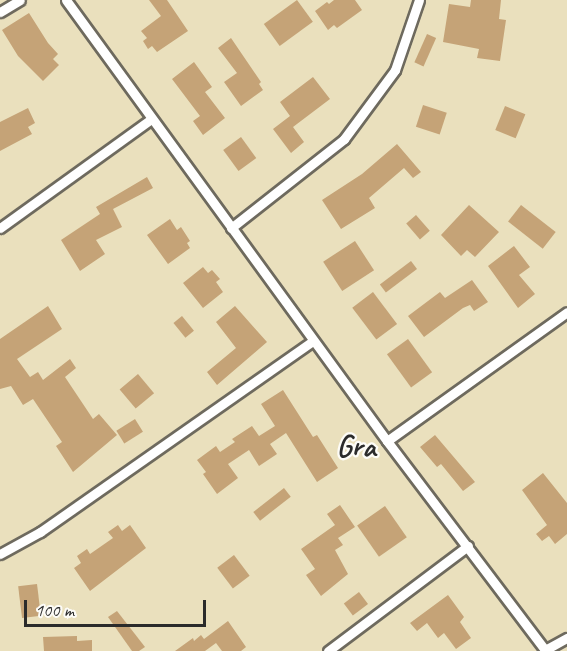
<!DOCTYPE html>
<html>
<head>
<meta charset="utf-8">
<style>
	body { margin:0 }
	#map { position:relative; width:567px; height:651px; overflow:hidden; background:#eae0bd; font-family:Caveat,sans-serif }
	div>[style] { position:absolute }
	.building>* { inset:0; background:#c5a377; transform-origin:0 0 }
	.roads { filter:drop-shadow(2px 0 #6e6a5e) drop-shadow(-2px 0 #6e6a5e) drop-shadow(0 2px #6e6a5e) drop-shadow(0 -2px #6e6a5e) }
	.minor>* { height:9px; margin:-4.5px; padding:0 4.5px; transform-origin:4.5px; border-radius:4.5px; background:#fff }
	span { translate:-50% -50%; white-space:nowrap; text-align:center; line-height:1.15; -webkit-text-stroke:4.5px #fdfcf7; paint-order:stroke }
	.district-label { font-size:30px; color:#2b2b2b; font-weight:700 }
	.scale { position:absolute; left:24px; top:600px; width:182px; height:27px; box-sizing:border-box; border:3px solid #2b2b2b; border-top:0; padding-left:8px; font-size:18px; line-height:21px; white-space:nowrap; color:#2b2b2b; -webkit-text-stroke:4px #fdfcf7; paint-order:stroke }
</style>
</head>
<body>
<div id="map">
	<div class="building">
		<i style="clip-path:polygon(149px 0,167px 0,188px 31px,157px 52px,152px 46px,148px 49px,143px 41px,147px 38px,141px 31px,161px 16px)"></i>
		<i style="left:297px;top:0;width:27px;height:41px;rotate:54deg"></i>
		<i style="clip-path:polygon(334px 0,355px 0,362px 10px,337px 28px,334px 25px,328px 30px,315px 11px,327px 2px,329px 4px)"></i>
		<i style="clip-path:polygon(471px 0,501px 0,499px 19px,506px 20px,500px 61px,477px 58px,479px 49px,443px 42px,449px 4px,470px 7px)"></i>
		<i style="clip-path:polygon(29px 13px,48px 43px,58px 54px,53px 59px,59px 65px,43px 81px,18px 56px,2px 30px)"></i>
		<i style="left:427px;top:34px;width:10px;height:31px;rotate:24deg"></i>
		<i style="clip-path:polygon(231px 38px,261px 82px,259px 84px,263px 90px,241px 106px,224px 82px,237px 73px,218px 48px)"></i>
		<i style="clip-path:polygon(194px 62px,212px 87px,205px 92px,225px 118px,203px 135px,193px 121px,200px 116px,172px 79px)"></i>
		<i style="clip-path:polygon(313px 77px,330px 99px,293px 127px,304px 142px,291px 153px,273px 129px,290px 116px,280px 102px)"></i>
		<i style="left:423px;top:105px;width:25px;height:23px;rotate:18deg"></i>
		<i style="left:505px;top:106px;width:22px;height:26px;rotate:22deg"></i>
		<i style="clip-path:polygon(28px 108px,35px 123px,28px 127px,32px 134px,0 151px,0 122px)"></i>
		<i style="left:241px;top:137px;width:26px;height:22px;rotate:54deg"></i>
		<i style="clip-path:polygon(397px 144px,421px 172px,413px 178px,404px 168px,369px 198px,375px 208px,341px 229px,322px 200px,362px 174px)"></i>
		<i style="clip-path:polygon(147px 177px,153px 188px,113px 209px,122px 227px,96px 240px,105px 254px,80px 271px,61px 240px,100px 214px,96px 207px)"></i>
		<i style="clip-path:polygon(469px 205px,499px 232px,475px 257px,467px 250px,461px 256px,441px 235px)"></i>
		<i style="left:521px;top:205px;width:44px;height:21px;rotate:38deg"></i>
		<i style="left:416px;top:215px;width:21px;height:13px;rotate:49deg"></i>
		<i style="clip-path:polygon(170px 219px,177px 230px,181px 227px,190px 241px,187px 243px,190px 248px,168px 264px,147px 235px)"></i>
		<i style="left:355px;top:241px;width:35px;height:38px;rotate:57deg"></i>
		<i style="clip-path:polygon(514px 246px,530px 267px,519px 275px,535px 294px,518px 308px,488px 266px)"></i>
		<i style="left:411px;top:261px;width:10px;height:39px;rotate:53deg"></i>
		<i style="clip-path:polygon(203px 267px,208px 273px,212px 270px,220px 279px,216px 282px,223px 292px,203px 308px,183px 283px)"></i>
		<i style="clip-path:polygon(472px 280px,488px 302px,474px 311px,470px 305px,463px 308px,424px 337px,408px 316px,440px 292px,445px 298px)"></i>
		<i style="left:373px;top:292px;width:40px;height:26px;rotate:53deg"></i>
		<i style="clip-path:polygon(48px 306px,62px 329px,17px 359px,30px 377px,38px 372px,43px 380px,70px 359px,76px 368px,65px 377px,93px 419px,99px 414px,117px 435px,73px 472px,56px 446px,62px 442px,33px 399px,23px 405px,11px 386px,0 389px,0 339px)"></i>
		<i style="clip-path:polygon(235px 306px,267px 342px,217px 385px,207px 372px,236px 348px,216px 322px)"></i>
		<i style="left:182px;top:316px;width:19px;height:11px;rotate:51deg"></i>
		<i style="left:408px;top:339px;width:41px;height:26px;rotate:54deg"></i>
		<i style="left:138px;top:374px;width:25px;height:24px;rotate:50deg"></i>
		<i style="clip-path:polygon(283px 390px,313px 437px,317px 435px,338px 468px,317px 482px,286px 433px,270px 444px,277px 454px,259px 466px,249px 450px,228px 464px,238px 478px,217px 494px,203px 474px,206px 472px,197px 460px,216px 446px,220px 452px,235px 442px,232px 439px,252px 426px,259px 436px,275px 426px,261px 404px)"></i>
		<i style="left:135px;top:419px;width:15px;height:22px;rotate:58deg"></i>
		<i style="clip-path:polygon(435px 435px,475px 482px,463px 491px,441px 464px,437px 467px,420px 447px)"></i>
		<i style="clip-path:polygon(543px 473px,567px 503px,567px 534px,555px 544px,549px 536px,542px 541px,536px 534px,547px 525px,522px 490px)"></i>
		<i style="left:284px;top:488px;width:11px;height:39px;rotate:52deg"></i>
		<i style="clip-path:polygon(340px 505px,355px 527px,338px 538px,343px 545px,335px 550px,348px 574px,321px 596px,306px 575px,315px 569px,301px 549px,335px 525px,327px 514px)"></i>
		<i style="left:385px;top:506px;width:38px;height:34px;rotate:55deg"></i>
		<i style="clip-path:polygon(118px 525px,122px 531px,130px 525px,146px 548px,90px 591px,74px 568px,81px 563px,77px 556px,87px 549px,90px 554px,113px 538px,108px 532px)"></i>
		<i style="left:234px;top:555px;width:26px;height:21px;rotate:53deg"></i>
		<i style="left:37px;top:584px;width:32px;height:19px;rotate:83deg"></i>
		<i style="left:359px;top:592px;width:15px;height:19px;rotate:53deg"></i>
		<i style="clip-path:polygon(448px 595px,464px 617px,460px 622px,471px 638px,456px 649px,444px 633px,438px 638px,427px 623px,417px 631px,410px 623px)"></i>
		<i style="clip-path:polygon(117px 611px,145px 647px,139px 651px,132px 651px,108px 617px)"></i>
		<i style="clip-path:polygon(228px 621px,246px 647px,241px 651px,222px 651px,216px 643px,205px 651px,175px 651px,193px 638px,194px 641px,201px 635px,204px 639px)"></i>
		<i style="clip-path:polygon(77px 636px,77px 641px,92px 640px,92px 651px,44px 651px,43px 637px)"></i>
	</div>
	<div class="roads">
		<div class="minor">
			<i style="left:66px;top:0;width:545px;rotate:53.95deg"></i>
			<i style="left:387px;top:441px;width:263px;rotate:52.9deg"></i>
			<i style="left:0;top:12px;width:23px;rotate:-31deg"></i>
			<i style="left:0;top:228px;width:186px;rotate:-35.8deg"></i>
			<i style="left:231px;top:228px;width:144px;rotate:-38.2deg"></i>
			<i style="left:344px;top:139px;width:86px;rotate:-53.5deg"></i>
			<i style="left:395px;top:70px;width:74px;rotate:-71.1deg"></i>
			<i style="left:387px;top:441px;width:221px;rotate:-35.6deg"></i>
			<i style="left:0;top:554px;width:46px;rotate:-28.8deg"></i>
			<i style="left:40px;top:532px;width:333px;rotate:-35deg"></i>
			<i style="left:545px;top:650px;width:25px;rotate:-29deg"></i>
			<i style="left:328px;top:651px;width:175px;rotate:-36.9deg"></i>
		</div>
	</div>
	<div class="district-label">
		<span style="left:356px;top:446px">Gra</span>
	</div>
	<div class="scale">100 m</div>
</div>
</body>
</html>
